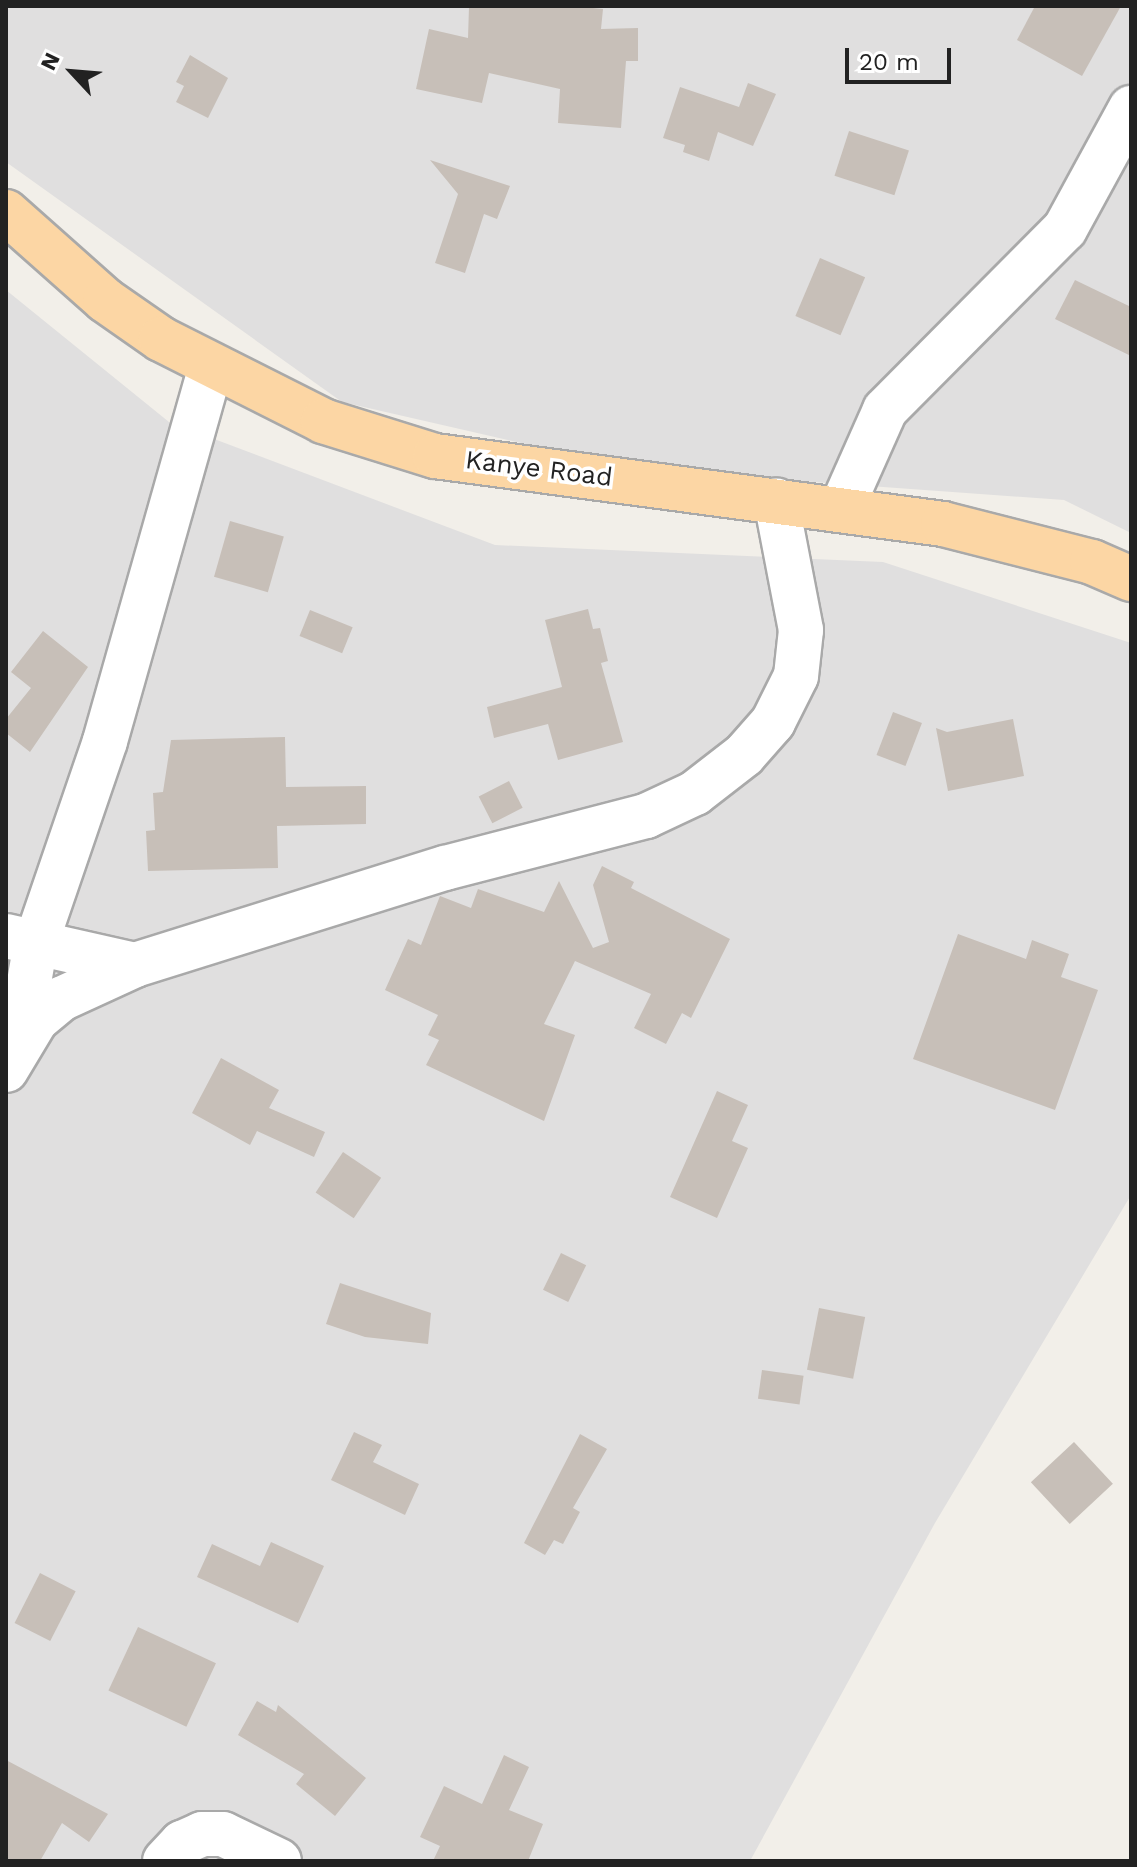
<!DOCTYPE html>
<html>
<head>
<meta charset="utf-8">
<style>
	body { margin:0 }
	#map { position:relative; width:1137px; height:1867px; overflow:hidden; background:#f2efe9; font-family:"Work Sans",sans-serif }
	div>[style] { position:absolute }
	.residential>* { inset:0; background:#e0dfdf }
	.building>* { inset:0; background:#c7bfb8; transform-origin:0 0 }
	.roads { filter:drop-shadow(2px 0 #a9a9a9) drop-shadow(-2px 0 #a9a9a9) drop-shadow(0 2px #a9a9a9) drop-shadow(0 -2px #a9a9a9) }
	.minor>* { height:44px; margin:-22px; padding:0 22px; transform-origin:22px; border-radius:22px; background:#fff }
	.major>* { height:44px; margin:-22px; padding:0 22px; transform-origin:22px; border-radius:22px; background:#fcd6a4 }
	span { translate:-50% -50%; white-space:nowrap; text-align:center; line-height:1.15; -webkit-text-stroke:7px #fff; paint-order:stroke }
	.street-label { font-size:26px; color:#222 }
	.frame { position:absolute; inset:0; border:8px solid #222; pointer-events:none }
	.north { position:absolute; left:32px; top:32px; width:80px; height:80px; -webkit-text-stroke:6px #fff; paint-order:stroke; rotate:296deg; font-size:22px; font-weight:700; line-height:32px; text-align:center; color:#222 }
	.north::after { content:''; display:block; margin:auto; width:28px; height:36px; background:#222; clip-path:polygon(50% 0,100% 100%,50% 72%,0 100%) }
	.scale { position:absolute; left:845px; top:48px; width:106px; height:36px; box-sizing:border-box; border:4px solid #222; border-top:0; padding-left:10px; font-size:24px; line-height:28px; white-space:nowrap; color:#222; -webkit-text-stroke:6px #fff; paint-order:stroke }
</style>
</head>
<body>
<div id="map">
	<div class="residential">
		<i style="clip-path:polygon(6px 6px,1131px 6px,1131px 533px,1064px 500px,635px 469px,342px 402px,6px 162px)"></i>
		<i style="clip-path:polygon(6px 290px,169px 422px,495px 545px,883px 562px,1131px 643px,1131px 1195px,935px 1523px,750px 1861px,6px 1861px)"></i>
	</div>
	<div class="building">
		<i style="clip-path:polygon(573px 6px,603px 9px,601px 29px,638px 28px,638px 61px,626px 61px,621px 128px,558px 123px,560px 89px,489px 73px,482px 103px,416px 89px,429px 29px,468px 38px,469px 7px)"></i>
		<i style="clip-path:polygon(1035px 6px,1121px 6px,1082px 76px,1017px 40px)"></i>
		<i style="clip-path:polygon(190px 55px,228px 78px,208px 118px,176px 102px,184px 86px,176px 82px)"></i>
		<i style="clip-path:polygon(748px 83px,776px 94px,753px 146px,718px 132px,709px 161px,683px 152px,685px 145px,663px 138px,680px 87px,739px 107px)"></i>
		<i style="left:849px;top:131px;width:63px;height:47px;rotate:18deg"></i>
		<i style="clip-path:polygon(430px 160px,510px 186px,497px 219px,484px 214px,465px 273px,435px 263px,458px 194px)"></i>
		<i style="left:820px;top:258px;width:49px;height:63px;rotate:23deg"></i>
		<i style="clip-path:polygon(1075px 280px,1131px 307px,1131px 356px,1055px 319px)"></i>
		<i style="left:230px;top:521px;width:56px;height:58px;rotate:16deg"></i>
		<i style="clip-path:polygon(588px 609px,593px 629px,600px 628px,608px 661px,601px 663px,623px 742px,558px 760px,548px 724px,494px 738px,487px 707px,562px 687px,545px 620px)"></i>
		<i style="left:310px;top:610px;width:46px;height:28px;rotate:22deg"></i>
		<i style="clip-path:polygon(43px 631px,88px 667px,30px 752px,6px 733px,6px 719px,31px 688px,11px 672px)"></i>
		<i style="left:893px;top:712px;width:31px;height:46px;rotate:21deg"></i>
		<i style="clip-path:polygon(1013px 719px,1024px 776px,948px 791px,936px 728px,947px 732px)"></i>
		<i style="clip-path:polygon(285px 737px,286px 787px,366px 786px,366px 824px,277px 826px,278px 868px,148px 871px,146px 831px,155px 830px,153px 793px,163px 792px,171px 740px)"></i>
		<i style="left:509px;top:781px;width:30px;height:34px;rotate:63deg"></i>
		<i style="clip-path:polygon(602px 866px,634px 882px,631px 888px,730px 939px,691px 1018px,682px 1013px,666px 1044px,634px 1028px,651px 994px,575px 961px,544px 1024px,575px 1035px,544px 1121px,426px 1065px,439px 1040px,428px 1035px,438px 1015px,385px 990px,408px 939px,421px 945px,440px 896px,471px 908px,478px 889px,544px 912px,559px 881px,593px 948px,609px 942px,593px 885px)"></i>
		<i style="clip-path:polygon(958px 934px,1026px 959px,1032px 940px,1069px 954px,1061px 977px,1098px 990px,1055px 1110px,913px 1059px)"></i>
		<i style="clip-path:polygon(221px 1058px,279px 1090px,269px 1108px,325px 1132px,314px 1157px,257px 1131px,250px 1145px,192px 1113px)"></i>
		<i style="clip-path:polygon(717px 1091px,748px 1105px,732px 1141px,748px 1148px,717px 1218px,670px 1197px)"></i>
		<i style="left:343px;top:1152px;width:46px;height:49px;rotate:34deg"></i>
		<i style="left:561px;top:1253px;width:28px;height:41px;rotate:26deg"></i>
		<i style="clip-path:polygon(340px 1283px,431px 1313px,428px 1344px,365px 1337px,326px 1324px)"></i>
		<i style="left:819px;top:1308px;width:47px;height:63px;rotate:11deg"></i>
		<i style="left:762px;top:1370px;width:42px;height:29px;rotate:8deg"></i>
		<i style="clip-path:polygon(354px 1432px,382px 1445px,373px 1462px,419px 1484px,405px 1515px,331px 1480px)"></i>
		<i style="clip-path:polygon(580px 1434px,607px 1449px,573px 1508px,580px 1512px,563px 1544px,554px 1540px,545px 1555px,524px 1543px)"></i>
		<i style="left:1074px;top:1442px;width:57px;height:59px;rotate:47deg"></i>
		<i style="clip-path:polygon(271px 1542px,324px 1566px,298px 1623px,197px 1577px,212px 1544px,260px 1566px)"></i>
		<i style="left:40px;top:1573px;width:40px;height:56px;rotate:27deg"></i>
		<i style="left:138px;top:1627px;width:86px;height:70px;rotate:25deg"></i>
		<i style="clip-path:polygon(257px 1701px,276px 1712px,278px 1705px,366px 1778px,335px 1816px,296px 1784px,304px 1774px,238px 1735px)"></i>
		<i style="clip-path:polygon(504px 1755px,529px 1767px,509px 1810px,543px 1824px,528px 1861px,433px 1861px,440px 1846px,420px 1837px,444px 1786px,482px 1804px)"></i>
		<i style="clip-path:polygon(6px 1760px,108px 1814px,89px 1842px,62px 1823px,40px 1861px,6px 1861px)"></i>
	</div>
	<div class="roads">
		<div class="minor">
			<i style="left:841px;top:509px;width:108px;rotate:-66deg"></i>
			<i style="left:885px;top:410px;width:255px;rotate:-45.2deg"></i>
			<i style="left:1065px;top:229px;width:138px;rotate:-61.4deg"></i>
			<i style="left:6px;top:936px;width:132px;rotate:12.7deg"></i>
			<i style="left:18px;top:1044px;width:103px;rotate:-79.9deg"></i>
			<i style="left:36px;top:943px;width:213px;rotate:-71.1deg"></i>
			<i style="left:105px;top:741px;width:389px;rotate:-74.2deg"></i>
			<i style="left:6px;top:1070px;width:58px;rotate:-59deg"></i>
			<i style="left:36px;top:1020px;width:33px;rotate:-40deg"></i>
			<i style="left:61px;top:999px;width:81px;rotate:-24.7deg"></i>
			<i style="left:135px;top:965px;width:325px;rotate:-17.4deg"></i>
			<i style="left:445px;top:868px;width:208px;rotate:-14.5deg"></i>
			<i style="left:646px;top:816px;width:54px;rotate:-25.1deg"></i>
			<i style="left:695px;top:793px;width:62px;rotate:-37.8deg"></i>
			<i style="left:744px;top:755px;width:44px;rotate:-48.7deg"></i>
			<i style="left:773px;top:722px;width:51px;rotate:-63.4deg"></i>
			<i style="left:796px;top:676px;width:46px;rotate:-83.8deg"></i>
			<i style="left:801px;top:630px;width:132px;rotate:-100.9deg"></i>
			<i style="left:165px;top:1861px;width:25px;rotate:-47deg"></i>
			<i style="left:182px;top:1843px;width:22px;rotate:-24deg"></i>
			<i style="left:202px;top:1834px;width:21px"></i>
			<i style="left:223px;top:1834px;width:62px;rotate:25.7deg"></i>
		</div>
		<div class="major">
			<i style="left:6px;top:212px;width:132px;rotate:41.6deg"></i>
			<i style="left:105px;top:300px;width:68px;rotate:34.9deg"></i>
			<i style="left:161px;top:339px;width:182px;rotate:26.8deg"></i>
			<i style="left:323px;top:421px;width:117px;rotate:17.4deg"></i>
			<i style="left:435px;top:456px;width:513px;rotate:7.62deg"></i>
			<i style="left:943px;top:524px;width:154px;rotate:14.3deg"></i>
			<i style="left:1092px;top:562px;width:43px;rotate:23.6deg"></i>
		</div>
	</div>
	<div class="street-label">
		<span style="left:539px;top:469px;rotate:7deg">Kanye Road</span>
	</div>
	<div class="frame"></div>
	<div class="north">N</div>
	<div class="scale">20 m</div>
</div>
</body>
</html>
